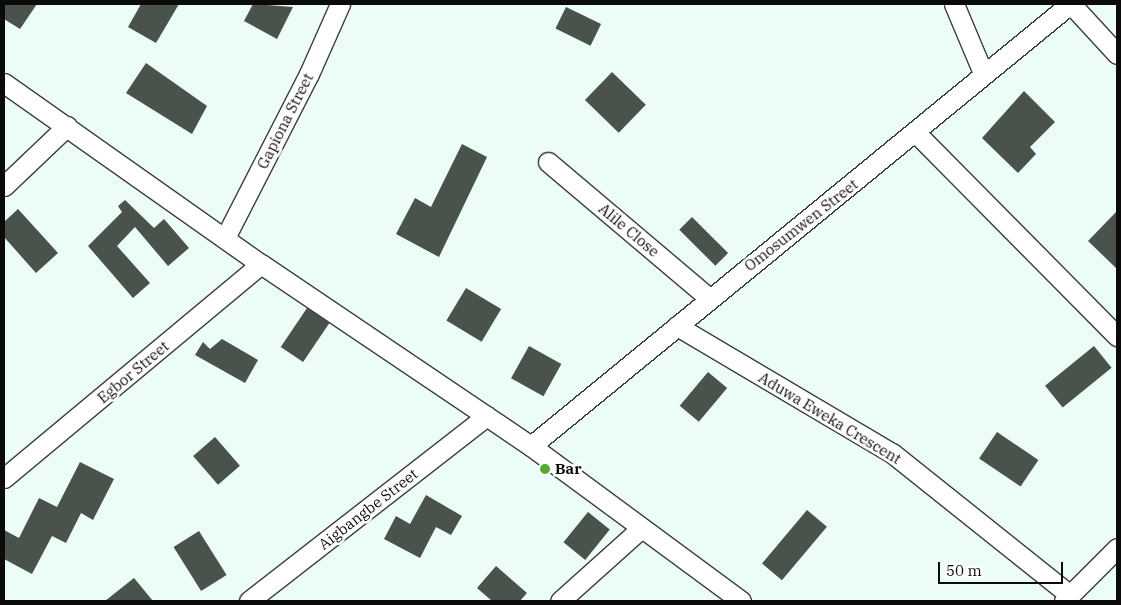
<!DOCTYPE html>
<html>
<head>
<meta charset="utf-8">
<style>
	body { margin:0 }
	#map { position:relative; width:1121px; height:605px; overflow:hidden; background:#ecfcf6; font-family:"IBM Plex Serif",serif }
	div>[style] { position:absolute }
	.building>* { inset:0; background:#49524b; transform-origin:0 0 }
	.roads { filter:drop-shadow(1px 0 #3e3e3e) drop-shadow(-1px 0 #3e3e3e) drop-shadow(0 1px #3e3e3e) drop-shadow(0 -1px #3e3e3e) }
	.minor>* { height:19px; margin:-9.5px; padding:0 9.5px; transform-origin:9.5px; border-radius:9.5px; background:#fff }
	.dots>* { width:14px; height:14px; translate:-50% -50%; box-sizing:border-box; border:2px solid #fff; border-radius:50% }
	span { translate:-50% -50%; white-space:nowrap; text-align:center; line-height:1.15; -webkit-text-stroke:5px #fff; paint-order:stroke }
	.street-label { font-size:15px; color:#0b0b0b }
	.poi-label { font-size:15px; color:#0b0b0b; font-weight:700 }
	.left { translate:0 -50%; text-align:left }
	.frame { position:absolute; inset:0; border:5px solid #0b0b0b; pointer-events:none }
	.scale { position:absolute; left:938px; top:562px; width:125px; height:22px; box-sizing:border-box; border:2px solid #0b0b0b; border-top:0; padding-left:6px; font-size:15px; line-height:18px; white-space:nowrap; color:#0b0b0b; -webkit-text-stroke:4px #fff; paint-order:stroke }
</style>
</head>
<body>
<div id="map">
	<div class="building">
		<i style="clip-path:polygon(4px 4px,37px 4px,20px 29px,4px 19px)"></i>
		<i style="clip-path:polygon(141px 4px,179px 4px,156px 43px,128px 27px)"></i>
		<i style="clip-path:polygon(253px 4px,293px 7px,277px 39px,244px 21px)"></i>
		<i style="left:566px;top:7px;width:39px;height:24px;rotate:26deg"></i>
		<i style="clip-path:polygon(146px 63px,207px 106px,192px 134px,126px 93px)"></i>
		<i style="left:612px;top:72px;width:47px;height:39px;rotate:44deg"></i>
		<i style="clip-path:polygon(1024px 91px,1055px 122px,1030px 147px,1036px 154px,1018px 173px,982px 138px)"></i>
		<i style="clip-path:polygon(462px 144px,487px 157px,439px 257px,396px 234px,415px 198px,431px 207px)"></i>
		<i style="clip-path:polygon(125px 200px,154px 228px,164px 219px,189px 248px,168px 266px,135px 227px,117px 246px,150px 283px,133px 298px,88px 246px,122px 212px,118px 206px)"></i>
		<i style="clip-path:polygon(18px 209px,58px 253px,36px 273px,4px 237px,4px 222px)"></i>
		<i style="clip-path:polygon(1117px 211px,1117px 269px,1088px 241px)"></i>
		<i style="left:692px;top:217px;width:51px;height:18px;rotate:45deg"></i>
		<i style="left:466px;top:288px;width:41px;height:38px;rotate:31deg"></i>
		<i style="left:307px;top:308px;width:27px;height:47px;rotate:34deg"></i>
		<i style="clip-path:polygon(222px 339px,258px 360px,245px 383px,195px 355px,203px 342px,210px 349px)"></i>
		<i style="left:529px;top:346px;width:37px;height:37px;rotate:29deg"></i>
		<i style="left:1094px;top:346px;width:28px;height:63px;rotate:51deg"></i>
		<i style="left:708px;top:372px;width:25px;height:44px;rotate:40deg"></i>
		<i style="left:997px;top:432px;width:50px;height:32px;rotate:34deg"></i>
		<i style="left:215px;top:437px;width:38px;height:29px;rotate:49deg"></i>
		<i style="clip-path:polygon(80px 462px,114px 479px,93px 520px,81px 513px,66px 543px,52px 536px,32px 574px,4px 559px,4px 530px,19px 538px,39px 498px,57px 507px)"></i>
		<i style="clip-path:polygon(426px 495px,462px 516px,451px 535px,436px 527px,420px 558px,384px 539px,396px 516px,410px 524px)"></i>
		<i style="left:807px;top:510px;width:26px;height:70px;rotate:40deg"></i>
		<i style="left:588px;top:512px;width:28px;height:39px;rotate:39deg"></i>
		<i style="left:199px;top:531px;width:52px;height:30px;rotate:58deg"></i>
		<i style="clip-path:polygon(496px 566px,527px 593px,520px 601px,492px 601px,477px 588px)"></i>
		<i style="clip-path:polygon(134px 578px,153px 601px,105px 601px)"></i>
	</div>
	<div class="roads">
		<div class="minor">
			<i style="left:954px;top:4px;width:75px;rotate:67.2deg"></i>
			<i style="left:1071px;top:4px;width:68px;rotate:47.4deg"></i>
			<i style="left:4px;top:83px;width:314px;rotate:35.2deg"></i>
			<i style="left:261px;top:264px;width:326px;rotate:34deg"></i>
			<i style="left:531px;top:446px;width:261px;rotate:36.4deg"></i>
			<i style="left:916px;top:133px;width:286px;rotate:45.3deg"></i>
			<i style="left:548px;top:162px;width:211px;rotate:40.2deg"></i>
			<i style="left:4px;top:186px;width:87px;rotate:-43.6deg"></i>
			<i style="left:226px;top:236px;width:182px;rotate:-62.9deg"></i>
			<i style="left:309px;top:74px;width:77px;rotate:-66.1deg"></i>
			<i style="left:677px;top:326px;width:250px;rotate:30.6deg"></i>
			<i style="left:892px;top:453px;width:228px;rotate:38.6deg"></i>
			<i style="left:531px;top:446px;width:697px;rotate:-39.35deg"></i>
			<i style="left:4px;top:478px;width:334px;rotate:-39.8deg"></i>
			<i style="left:249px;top:601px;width:301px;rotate:-37.9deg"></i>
			<i style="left:560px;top:601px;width:106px;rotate:-41.9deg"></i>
			<i style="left:1064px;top:601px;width:75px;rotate:-45deg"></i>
		</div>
	</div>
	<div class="dots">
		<i style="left:545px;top:469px;background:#53a836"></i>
	</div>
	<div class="street-label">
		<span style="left:285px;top:121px;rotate:-63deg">Gapiona Street</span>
		<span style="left:801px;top:225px;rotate:-38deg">Omosumwen Street</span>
		<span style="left:629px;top:230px;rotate:40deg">Alile Close</span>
		<span style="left:133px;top:372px;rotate:-40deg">Egbor Street</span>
		<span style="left:830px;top:418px;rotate:31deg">Aduwa Eweka Crescent</span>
		<span style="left:368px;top:509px;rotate:-38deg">Aigbangbe Street</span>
	</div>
	<div class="poi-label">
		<span class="left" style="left:555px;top:469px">Bar</span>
	</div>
	<div class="frame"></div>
	<div class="scale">50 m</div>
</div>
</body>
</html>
